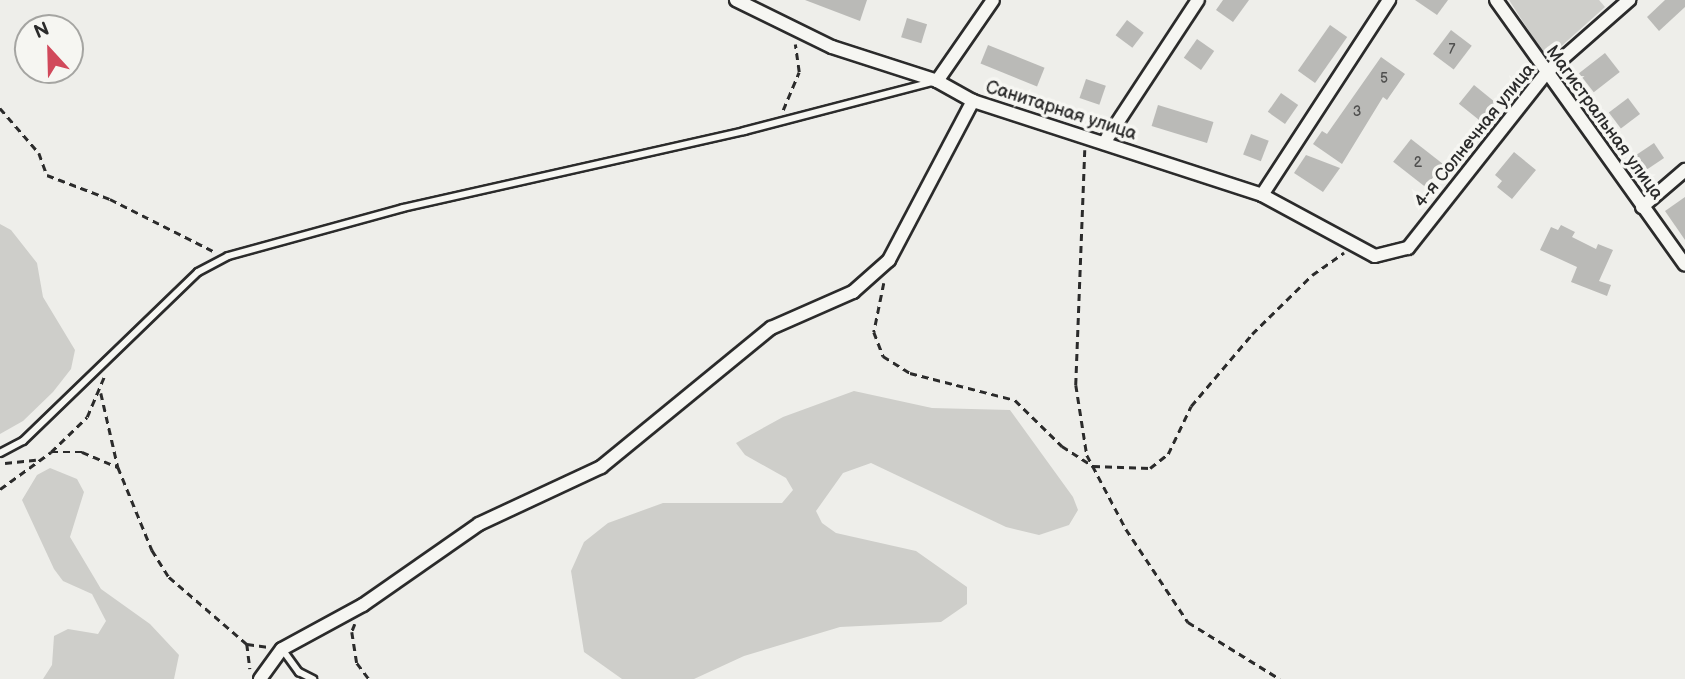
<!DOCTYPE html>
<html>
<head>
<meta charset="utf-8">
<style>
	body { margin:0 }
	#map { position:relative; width:1685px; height:679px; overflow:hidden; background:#eeeeea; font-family:"Balsamiq Sans",sans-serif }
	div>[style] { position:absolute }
	.green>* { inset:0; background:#cececa }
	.building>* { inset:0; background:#babab7; transform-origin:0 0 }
	.path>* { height:2.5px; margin-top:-1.25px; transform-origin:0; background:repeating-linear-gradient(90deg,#2b2b2b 0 7px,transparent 0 12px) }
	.roads { filter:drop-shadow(2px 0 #2b2b2b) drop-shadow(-2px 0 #2b2b2b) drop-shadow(0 2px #2b2b2b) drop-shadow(0 -2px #2b2b2b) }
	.service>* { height:6px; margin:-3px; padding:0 3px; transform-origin:3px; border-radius:3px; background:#f6f6f2 }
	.minor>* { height:12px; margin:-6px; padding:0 6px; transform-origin:6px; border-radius:6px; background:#f6f6f2 }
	span { translate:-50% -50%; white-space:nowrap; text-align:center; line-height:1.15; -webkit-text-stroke:7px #f6f6f2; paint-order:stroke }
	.number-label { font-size:14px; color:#4f4f4e }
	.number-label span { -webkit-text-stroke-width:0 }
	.street-label { font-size:18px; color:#2b2b2b }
	.north { position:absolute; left:14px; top:14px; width:70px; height:70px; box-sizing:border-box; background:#f6f6f2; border:2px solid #a5a5a2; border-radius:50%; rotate:338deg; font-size:19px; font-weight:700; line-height:28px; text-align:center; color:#2b2b2b }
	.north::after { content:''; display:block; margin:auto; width:24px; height:32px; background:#d1495b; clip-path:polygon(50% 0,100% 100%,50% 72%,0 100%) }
</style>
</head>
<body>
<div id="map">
	<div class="green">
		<i style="clip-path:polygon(1509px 0,1599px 0,1605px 7px,1547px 59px)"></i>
		<i style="clip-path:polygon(0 224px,11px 230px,37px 263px,43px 297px,75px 350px,71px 369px,53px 392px,23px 421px,0 434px)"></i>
		<i style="clip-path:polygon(854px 391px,932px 408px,1010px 410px,1073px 497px,1078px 510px,1069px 525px,1039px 535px,1006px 527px,871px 463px,843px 473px,816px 511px,822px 523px,836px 533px,916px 551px,967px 587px,967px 604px,941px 622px,840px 627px,744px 656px,694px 679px,622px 679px,584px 652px,571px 571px,584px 542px,608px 523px,663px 503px,782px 503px,793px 490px,786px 478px,745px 455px,736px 443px,783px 417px)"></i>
		<i style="clip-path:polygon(50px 468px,77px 479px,84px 492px,70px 537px,101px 589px,150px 624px,179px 655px,174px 679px,43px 679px,52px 665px,54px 636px,68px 629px,98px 634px,106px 621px,92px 594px,63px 581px,54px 569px,22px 500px,37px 475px)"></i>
	</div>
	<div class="building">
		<i style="clip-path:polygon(805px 0,867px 0,860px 21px)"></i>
		<i style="clip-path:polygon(1223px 0,1249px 0,1233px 22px,1216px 10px)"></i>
		<i style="clip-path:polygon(1415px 0,1448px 0,1437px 15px)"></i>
		<i style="clip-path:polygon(1665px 0,1685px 0,1685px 7px,1659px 31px,1647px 17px)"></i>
		<i style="left:907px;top:18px;width:21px;height:20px;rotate:17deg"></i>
		<i style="left:1127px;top:20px;width:21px;height:19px;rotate:37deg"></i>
		<i style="left:1330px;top:25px;width:21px;height:56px;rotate:35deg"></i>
		<i style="left:1451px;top:30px;width:26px;height:30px;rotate:37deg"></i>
		<i style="left:1197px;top:39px;width:21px;height:23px;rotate:35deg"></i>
		<i style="left:988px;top:45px;width:61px;height:20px;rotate:22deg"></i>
		<i style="left:1605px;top:53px;width:24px;height:33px;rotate:52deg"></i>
		<i style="clip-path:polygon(1381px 57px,1405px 74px,1387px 100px,1383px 97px,1342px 164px,1313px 144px,1322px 131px,1327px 134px)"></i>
		<i style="left:1086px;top:79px;width:21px;height:20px;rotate:19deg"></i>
		<i style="left:1474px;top:85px;width:32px;height:24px;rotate:39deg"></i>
		<i style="left:1281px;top:93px;width:21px;height:23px;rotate:35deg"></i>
		<i style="left:1628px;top:98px;width:20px;height:24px;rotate:53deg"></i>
		<i style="left:1158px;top:105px;width:58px;height:22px;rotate:17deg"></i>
		<i style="left:1251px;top:134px;width:19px;height:22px;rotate:21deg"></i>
		<i style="left:1411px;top:139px;width:41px;height:29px;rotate:38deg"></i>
		<i style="left:1654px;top:143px;width:18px;height:22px;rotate:56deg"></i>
		<i style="clip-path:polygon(1514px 152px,1536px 170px,1512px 199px,1497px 187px,1502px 181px,1495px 175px)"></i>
		<i style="clip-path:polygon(1306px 155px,1340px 168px,1323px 192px,1294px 173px)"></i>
		<i style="clip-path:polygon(1685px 197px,1685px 240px,1665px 211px)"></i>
		<i style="clip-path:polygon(1561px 225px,1575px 232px,1572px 237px,1596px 249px,1598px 244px,1613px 250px,1599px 281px,1611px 285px,1607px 296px,1571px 282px,1577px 267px,1540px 250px,1551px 227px,1558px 230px)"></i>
	</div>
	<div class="path">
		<i style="left:0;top:108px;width:60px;rotate:49.1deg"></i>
		<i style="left:39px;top:153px;width:23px;rotate:70deg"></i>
		<i style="left:47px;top:175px;width:67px;rotate:20.9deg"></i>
		<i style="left:110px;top:199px;width:118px;rotate:26.8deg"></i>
		<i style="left:783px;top:110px;width:41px;rotate:-67.2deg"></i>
		<i style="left:799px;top:72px;width:28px;rotate:-98deg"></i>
		<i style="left:1085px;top:150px;width:235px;rotate:92.2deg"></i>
		<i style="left:1076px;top:385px;width:71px;rotate:81.1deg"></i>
		<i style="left:1087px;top:455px;width:84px;rotate:62.2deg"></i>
		<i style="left:1126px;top:529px;width:112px;rotate:56.3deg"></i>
		<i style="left:1188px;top:622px;width:108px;rotate:31.8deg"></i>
		<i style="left:884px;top:283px;width:50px;rotate:101.5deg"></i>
		<i style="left:874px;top:332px;width:26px;rotate:69deg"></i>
		<i style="left:883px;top:356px;width:32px;rotate:32deg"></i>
		<i style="left:910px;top:373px;width:108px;rotate:14.4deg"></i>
		<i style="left:1015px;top:400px;width:66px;rotate:44.4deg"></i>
		<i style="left:1062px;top:446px;width:37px;rotate:33deg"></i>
		<i style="left:1093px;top:466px;width:57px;rotate:2deg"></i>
		<i style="left:1150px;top:468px;width:23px;rotate:-38deg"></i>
		<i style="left:1168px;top:454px;width:53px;rotate:-64.4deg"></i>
		<i style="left:1191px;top:406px;width:94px;rotate:-49.7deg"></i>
		<i style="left:1252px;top:334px;width:84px;rotate:-44.5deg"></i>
		<i style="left:1312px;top:275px;width:39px;rotate:-35deg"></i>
		<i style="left:101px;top:393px;width:76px;rotate:77.1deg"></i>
		<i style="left:118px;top:467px;width:90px;rotate:67.7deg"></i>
		<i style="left:152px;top:550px;width:32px;rotate:58deg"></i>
		<i style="left:169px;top:577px;width:103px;rotate:40.7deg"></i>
		<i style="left:247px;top:644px;width:22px;rotate:8deg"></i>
		<i style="left:51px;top:452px;width:31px"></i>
		<i style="left:82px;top:452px;width:39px;rotate:23deg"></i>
		<i style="left:5px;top:463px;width:31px;rotate:-6deg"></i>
		<i style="left:0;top:489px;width:63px;rotate:-36deg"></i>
		<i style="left:51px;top:452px;width:50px;rotate:-44.2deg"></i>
		<i style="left:87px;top:417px;width:43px;rotate:-67deg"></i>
		<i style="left:355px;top:624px;width:9px;rotate:111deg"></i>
		<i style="left:352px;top:632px;width:31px;rotate:81deg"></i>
		<i style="left:357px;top:663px;width:20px;rotate:53deg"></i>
		<i style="left:247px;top:644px;width:25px;rotate:83deg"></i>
	</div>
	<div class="roads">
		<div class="service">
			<i style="left:0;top:453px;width:26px;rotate:-28deg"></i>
			<i style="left:23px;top:441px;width:243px;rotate:-44deg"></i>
			<i style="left:198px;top:272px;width:34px;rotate:-28deg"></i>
			<i style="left:228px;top:256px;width:181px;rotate:-15.3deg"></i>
			<i style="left:403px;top:208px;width:350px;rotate:-12.7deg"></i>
			<i style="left:744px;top:131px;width:194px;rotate:-14.6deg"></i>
			<i style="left:282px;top:649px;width:29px;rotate:54deg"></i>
			<i style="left:299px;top:672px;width:16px;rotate:27deg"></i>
		</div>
		<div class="minor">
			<i style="left:736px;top:0;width:107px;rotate:26.1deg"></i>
			<i style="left:832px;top:47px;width:110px;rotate:17.9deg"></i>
			<i style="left:937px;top:81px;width:41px;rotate:29.1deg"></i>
			<i style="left:973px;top:101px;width:304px;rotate:18deg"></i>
			<i style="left:1262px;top:195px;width:128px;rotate:28.4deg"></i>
			<i style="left:1375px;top:256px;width:34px;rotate:-14deg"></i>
			<i style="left:1408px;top:248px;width:223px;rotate:-51.7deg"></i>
			<i style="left:1546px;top:73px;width:111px;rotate:-41.3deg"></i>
			<i style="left:1496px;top:0;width:325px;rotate:54.5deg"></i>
			<i style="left:937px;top:81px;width:98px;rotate:-55.3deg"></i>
			<i style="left:1104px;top:143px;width:171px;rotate:-56.7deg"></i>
			<i style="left:1262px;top:195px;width:233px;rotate:-56.9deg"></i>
			<i style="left:1642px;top:207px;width:57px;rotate:-40.7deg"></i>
			<i style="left:260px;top:679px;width:37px;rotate:-54deg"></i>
			<i style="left:282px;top:649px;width:92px;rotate:-28.5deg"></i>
			<i style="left:363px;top:605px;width:141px;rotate:-34.9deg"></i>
			<i style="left:479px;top:524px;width:135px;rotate:-25deg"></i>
			<i style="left:601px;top:467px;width:220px;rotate:-39.3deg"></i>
			<i style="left:771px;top:328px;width:90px;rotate:-23.7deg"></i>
			<i style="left:853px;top:292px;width:48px;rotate:-41.6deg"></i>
			<i style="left:889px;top:260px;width:180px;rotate:-62.2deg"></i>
		</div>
	</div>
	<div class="number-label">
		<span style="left:1452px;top:50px">7</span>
		<span style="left:1384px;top:79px">5</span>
		<span style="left:1357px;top:112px">3</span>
		<span style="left:1418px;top:163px">2</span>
	</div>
	<div class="street-label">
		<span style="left:1061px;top:111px;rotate:18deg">Санитарная улица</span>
		<span style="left:1604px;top:123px;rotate:54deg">Магистральная улица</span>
		<span style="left:1475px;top:136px;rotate:-51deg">4-я Солнечная улица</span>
	</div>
	<div class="north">N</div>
</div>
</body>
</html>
